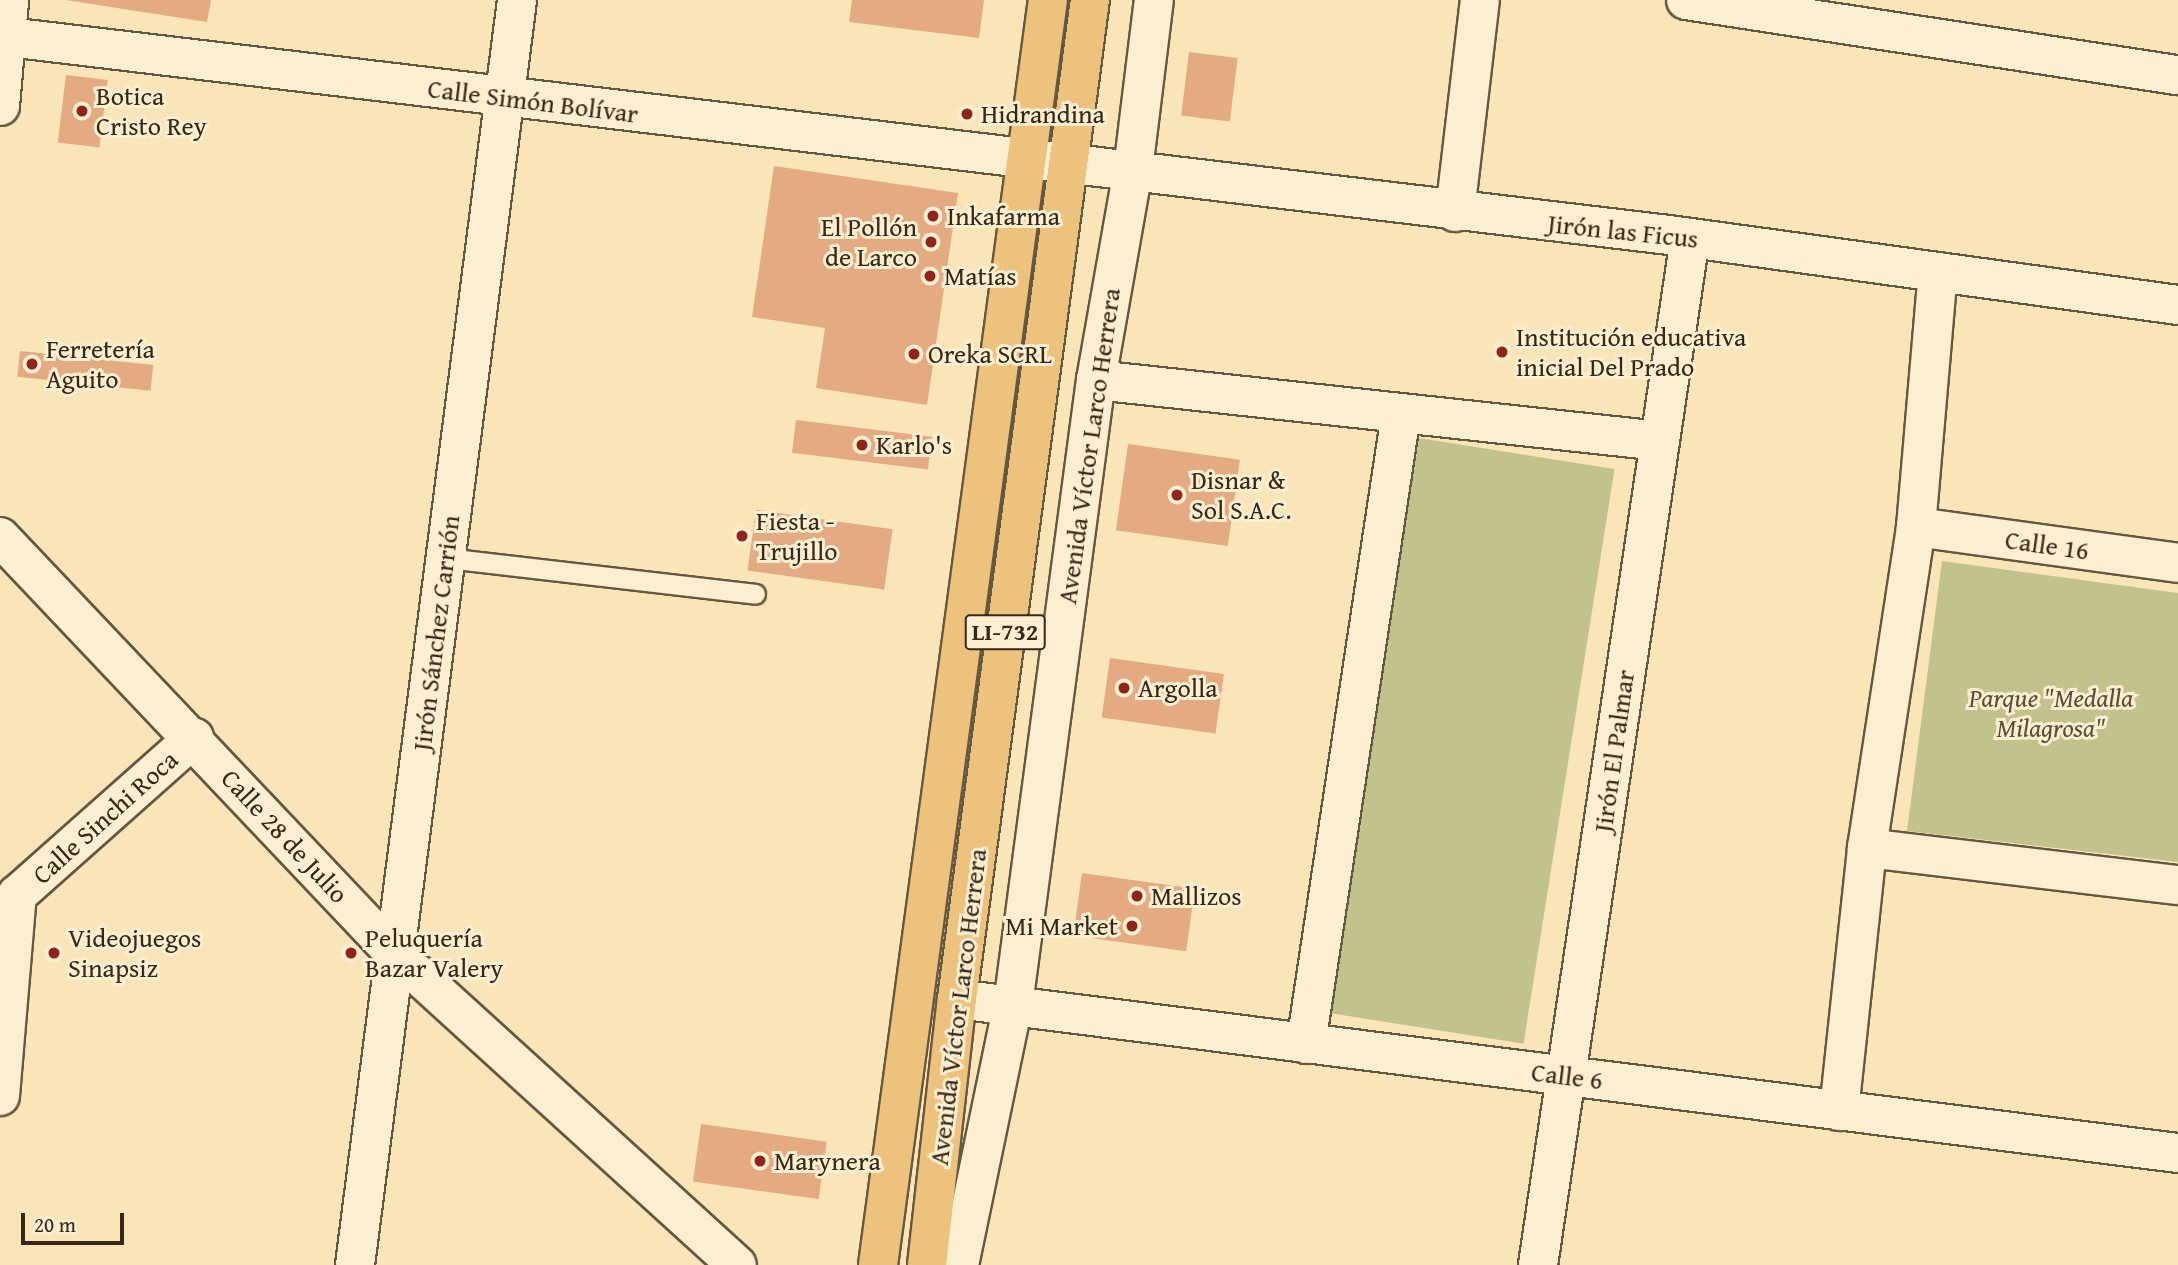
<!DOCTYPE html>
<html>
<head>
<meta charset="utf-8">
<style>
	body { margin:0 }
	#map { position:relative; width:2178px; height:1265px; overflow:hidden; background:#fae5b8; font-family:"Gentium Book Plus",serif }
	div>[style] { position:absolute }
	.green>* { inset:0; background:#c2c38c; transform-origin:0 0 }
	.building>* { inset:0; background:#e4aa82; transform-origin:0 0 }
	.roads { filter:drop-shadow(2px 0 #665740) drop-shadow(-2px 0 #665740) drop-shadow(0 2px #665740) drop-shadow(0 -2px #665740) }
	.service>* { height:19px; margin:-9.5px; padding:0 9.5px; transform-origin:9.5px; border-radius:9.5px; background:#fceed1 }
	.minor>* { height:38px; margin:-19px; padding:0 19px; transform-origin:19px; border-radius:19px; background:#fceed1 }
	.primary>* { height:38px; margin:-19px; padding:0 19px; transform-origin:19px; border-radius:19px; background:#edc27c }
	.dots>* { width:19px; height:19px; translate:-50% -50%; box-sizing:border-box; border:4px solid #fceed1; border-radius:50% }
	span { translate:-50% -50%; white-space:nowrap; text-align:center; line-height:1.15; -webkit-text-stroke:6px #fceed1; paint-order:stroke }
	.shield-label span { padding:2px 5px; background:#fceed1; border:2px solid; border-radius:5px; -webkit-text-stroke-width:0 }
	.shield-label { font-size:24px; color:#352818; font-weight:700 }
	.poi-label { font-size:26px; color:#352818 }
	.left { translate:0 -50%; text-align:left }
	.right { translate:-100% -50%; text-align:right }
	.street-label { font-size:26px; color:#352818 }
	.park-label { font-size:26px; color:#584f35; font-style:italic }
	.scale { position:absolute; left:21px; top:1213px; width:103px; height:32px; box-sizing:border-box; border:4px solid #352818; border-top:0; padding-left:9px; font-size:21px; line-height:24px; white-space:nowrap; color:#352818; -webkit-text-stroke:5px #fceed1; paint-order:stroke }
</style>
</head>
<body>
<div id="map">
	<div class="green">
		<i style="left:1419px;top:438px;width:198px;height:582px;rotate:9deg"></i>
		<i style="clip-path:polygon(1942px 561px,2178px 593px,2178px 862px,1907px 831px)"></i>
	</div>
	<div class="building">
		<i style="clip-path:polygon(66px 0,211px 0,207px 22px)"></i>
		<i style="clip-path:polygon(852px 0,984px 0,979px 38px,849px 22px)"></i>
		<i style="left:1189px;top:52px;width:49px;height:64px;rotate:7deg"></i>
		<i style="left:66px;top:75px;width:42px;height:68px;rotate:7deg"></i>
		<i style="clip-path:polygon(774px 166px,958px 193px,927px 405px,816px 388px,825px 328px,752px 317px)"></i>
		<i style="left:20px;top:351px;width:134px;height:26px;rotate:6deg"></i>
		<i style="left:796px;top:420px;width:137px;height:33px;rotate:7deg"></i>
		<i style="left:1128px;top:444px;width:113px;height:87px;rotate:8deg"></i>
		<i style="left:756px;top:510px;width:138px;height:61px;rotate:8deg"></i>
		<i style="left:1110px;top:658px;width:115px;height:60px;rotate:8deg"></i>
		<i style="left:1082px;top:873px;width:114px;height:63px;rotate:8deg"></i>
		<i style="left:701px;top:1124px;width:127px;height:58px;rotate:8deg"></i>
	</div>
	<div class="roads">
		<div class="service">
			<i style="left:446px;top:558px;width:311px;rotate:6.6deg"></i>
		</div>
		<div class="minor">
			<i style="left:1686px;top:0;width:498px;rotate:8.7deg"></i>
			<i style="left:0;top:36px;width:1681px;rotate:6.8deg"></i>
			<i style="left:1669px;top:235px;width:514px;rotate:7.83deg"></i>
			<i style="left:0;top:106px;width:106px;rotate:-85.1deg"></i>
			<i style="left:1455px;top:212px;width:213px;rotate:-83.3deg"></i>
			<i style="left:1096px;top:380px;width:567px;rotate:6.17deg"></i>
			<i style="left:1916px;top:527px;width:264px;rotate:7.8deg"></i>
			<i style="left:0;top:537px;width:574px;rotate:46.55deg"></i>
			<i style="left:395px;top:954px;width:462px;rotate:42.3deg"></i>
			<i style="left:1867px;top:848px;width:313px;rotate:6.8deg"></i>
			<i style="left:17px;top:895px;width:237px;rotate:-41.6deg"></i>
			<i style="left:957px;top:999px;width:1231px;rotate:7.19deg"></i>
			<i style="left:1306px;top:1044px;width:637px;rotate:-81.42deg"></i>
			<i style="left:0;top:1096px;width:202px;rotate:-85.2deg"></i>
			<i style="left:1839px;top:1111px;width:264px;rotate:-83.9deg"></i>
			<i style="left:1867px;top:848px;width:325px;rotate:-81.3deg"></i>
			<i style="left:1916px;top:527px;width:256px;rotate:-85.1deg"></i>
			<i style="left:355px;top:1265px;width:1275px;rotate:-82.7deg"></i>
			<i style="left:959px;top:1265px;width:266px;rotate:-78.3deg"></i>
			<i style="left:1013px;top:1005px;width:630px;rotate:-82.44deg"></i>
			<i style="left:1096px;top:380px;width:213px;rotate:-80deg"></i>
			<i style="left:1133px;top:170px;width:171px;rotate:-83deg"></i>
			<i style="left:1538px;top:1265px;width:1038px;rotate:-81.58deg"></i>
		</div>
		<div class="primary">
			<i style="left:878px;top:1265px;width:1276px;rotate:-82.35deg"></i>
			<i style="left:927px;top:1265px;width:268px;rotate:-83.6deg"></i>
			<i style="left:957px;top:999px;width:1008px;rotate:-82.42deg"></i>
		</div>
	</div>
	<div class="dots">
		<i style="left:82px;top:111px;background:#8f2418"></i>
		<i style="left:967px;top:114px;background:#8f2418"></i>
		<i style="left:933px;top:216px;background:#8f2418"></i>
		<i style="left:931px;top:242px;background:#8f2418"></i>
		<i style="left:930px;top:276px;background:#8f2418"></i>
		<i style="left:1502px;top:352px;background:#8f2418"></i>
		<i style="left:914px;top:354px;background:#8f2418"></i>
		<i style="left:32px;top:364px;background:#8f2418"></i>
		<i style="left:862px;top:445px;background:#8f2418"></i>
		<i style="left:1177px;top:495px;background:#8f2418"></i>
		<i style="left:742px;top:536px;background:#8f2418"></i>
		<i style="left:1124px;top:688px;background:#8f2418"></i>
		<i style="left:1137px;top:896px;background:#8f2418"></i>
		<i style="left:1132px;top:926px;background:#8f2418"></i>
		<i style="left:54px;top:953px;background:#8f2418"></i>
		<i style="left:351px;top:953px;background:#8f2418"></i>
		<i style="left:760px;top:1161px;background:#8f2418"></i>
	</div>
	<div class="shield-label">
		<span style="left:1005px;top:632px">LI-732</span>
	</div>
	<div class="poi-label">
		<span class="left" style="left:96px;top:111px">Botica<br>Cristo Rey</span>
		<span class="left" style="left:981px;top:114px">Hidrandina</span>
		<span class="left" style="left:947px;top:216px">Inkafarma</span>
		<span class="right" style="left:917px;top:242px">El Pollón<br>de Larco</span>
		<span class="left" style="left:944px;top:276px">Matías</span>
		<span class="left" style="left:1516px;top:352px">Institución educativa<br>inicial Del Prado</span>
		<span class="left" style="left:46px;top:364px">Ferretería<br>Aguito</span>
		<span class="left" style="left:928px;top:354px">Oreka SCRL</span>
		<span class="left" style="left:876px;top:445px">Karlo's</span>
		<span class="left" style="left:1191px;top:495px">Disnar &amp;<br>Sol S.A.C.</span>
		<span class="left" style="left:756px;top:536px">Fiesta -<br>Trujillo</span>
		<span class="left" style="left:1138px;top:688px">Argolla</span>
		<span class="left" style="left:1151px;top:896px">Mallizos</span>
		<span class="right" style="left:1118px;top:926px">Mi Market</span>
		<span class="left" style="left:68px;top:953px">Videojuegos<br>Sinapsiz</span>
		<span class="left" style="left:365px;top:953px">Peluquería<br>Bazar Valery</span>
		<span class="left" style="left:774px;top:1161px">Marynera</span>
	</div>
	<div class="street-label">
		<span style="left:533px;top:101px;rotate:7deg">Calle Simón Bolívar</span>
		<span style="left:1623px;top:231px;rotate:6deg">Jirón las Ficus</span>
		<span style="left:1089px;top:446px;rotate:-82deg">Avenida Víctor Larco Herrera</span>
		<span style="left:2047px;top:545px;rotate:8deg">Calle 16</span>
		<span style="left:436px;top:633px;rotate:-83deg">Jirón Sánchez Carrión</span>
		<span style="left:1614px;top:751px;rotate:-82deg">Jirón El Palmar</span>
		<span style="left:105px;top:817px;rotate:-42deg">Calle Sinchi Roca</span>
		<span style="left:285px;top:836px;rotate:47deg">Calle 28 de Julio</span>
		<span style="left:958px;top:1007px;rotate:-83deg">Avenida Víctor Larco Herrera</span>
		<span style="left:1567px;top:1076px;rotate:7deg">Calle 6</span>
	</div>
	<div class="park-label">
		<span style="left:2051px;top:713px">Parque "Medalla<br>Milagrosa"</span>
	</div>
	<div class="scale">20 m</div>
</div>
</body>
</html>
